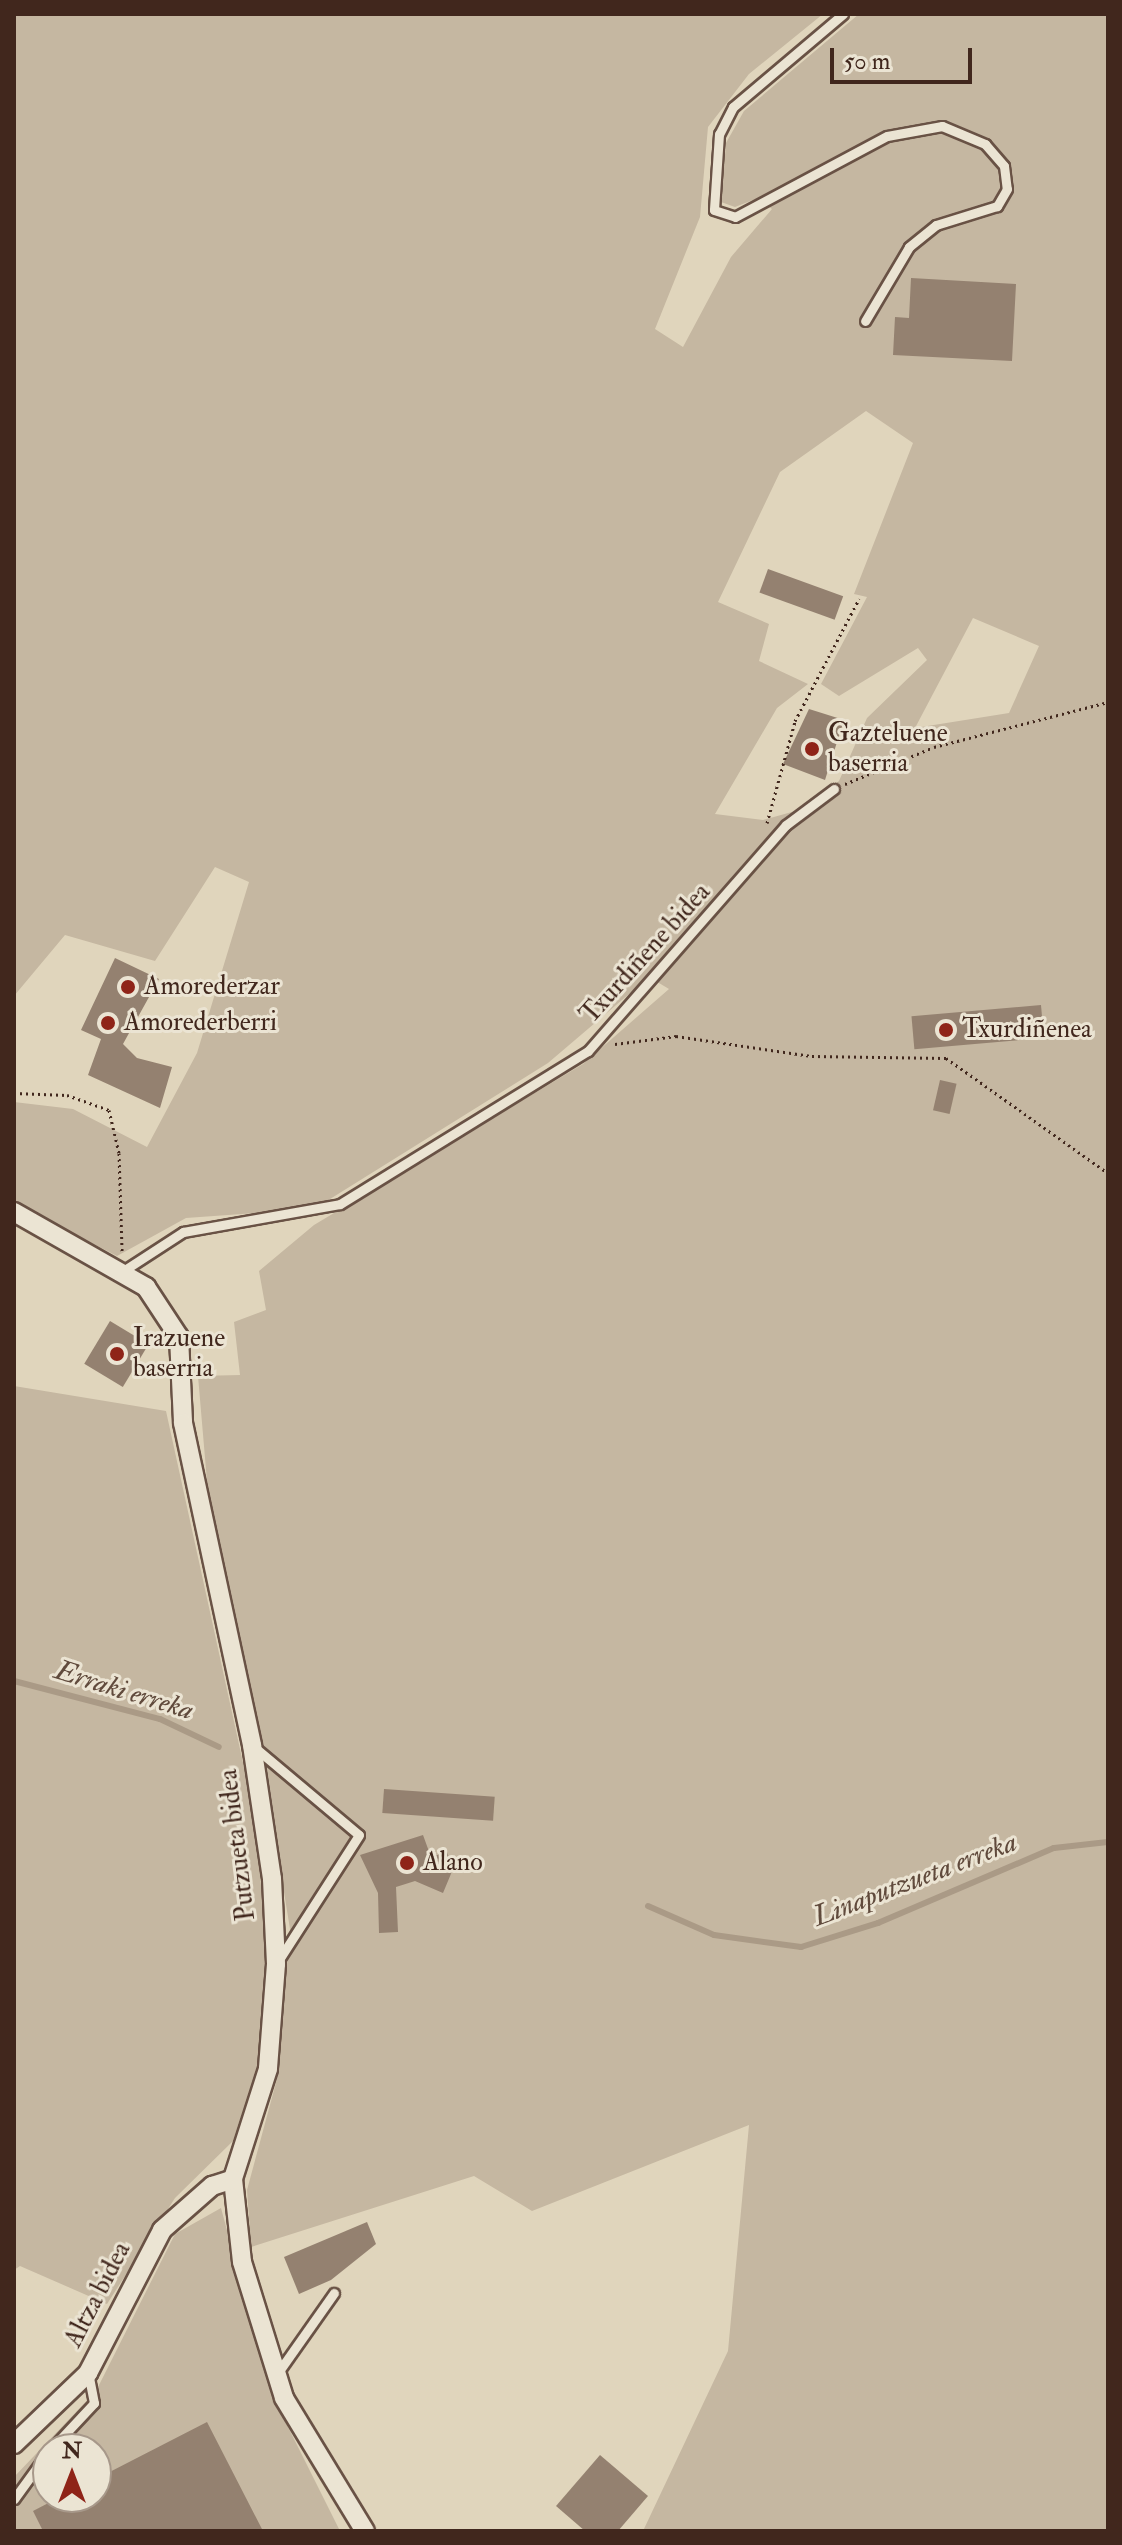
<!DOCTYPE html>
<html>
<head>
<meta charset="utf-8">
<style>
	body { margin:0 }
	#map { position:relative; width:1122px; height:2545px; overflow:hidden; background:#e0d5bc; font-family:"IM FELL Double Pica",serif }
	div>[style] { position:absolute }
	.green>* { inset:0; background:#c5b7a1 }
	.stream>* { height:6px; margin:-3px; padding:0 3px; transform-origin:3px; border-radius:3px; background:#aa9a86 }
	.building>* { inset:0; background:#948170; transform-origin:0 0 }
	.path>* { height:3px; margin-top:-1.5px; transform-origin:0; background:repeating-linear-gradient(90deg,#41271d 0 2px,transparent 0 6px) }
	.roads { filter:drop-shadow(2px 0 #695245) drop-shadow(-2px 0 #695245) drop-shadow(0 2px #695245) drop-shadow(0 -2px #695245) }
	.service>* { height:9px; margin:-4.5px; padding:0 4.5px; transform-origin:4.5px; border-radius:4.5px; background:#ebe4d3 }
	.minor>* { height:18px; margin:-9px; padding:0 9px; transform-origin:9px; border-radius:9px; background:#ebe4d3 }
	.dots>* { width:22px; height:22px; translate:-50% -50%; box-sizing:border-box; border:4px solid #ebe4d3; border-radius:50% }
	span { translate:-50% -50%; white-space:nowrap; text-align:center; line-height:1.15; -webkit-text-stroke:6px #ebe4d3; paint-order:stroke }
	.poi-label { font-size:26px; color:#41271d }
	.left { translate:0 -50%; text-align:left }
	.street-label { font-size:26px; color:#41271d }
	.water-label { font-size:28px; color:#604a3c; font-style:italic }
	.frame { position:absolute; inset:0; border:16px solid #41271d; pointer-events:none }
	.north { position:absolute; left:32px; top:2433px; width:80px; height:80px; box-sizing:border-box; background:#ebe4d3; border:2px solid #a7988a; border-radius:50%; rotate:0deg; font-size:22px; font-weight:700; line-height:32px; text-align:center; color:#41271d }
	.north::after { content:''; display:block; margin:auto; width:28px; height:36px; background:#8f2418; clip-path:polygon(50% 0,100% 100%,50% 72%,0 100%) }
	.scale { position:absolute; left:830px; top:48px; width:142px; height:36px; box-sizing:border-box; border:4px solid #41271d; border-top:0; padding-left:10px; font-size:24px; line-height:28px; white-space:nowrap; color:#41271d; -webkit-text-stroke:6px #ebe4d3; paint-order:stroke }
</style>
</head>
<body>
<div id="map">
	<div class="green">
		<i style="clip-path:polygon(evenodd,14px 14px,823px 14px,749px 74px,708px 127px,700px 217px,655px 329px,683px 347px,731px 257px,772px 209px,758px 198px,735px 207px,721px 202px,726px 143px,744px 111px,859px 14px,1108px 14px,1108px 2531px,643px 2531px,728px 2351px,749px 2125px,532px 2211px,474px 2176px,251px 2247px,247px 2190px,277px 2079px,290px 1929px,254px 1707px,208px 1493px,198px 1376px,240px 1375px,234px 1322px,266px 1310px,259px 1271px,314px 1225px,583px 1064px,669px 989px,649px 977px,548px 1063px,314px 1209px,186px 1218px,117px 1256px,14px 1203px,14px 1102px,73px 1109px,147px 1147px,197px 1053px,249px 882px,215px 867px,155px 961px,65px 935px,14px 996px,14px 14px,866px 411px,913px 443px,854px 594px,867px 597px,821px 684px,839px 696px,918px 648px,927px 660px,867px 718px,839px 781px,799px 810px,763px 820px,715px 814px,777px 708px,808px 684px,759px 661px,769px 624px,718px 602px,780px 472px,866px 411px,14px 14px,973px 618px,1039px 646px,1009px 713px,915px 728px,973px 618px)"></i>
		<i style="clip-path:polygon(14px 1386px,166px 1411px,256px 1822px,268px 1974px,258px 2064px,233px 2141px,175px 2198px,107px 2304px,20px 2266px,14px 2270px)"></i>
		<i style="clip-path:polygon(evenodd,221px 2208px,271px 2393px,340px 2531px,14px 2531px,14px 2477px,96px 2391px,175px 2234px,221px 2208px,48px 2449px,96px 2449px,96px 2497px,48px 2497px,48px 2449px)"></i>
	</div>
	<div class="stream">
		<i style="left:14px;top:1681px;width:151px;rotate:14.6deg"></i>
		<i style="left:160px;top:1719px;width:65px;rotate:25.4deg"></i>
		<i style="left:648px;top:1906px;width:72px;rotate:23.7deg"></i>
		<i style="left:714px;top:1935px;width:88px;rotate:7.9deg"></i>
		<i style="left:801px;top:1947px;width:81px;rotate:-17.3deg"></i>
		<i style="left:878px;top:1923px;width:191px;rotate:-23.1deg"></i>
		<i style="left:1054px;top:1848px;width:54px;rotate:-6.3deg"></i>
	</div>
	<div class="building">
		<i style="clip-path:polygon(911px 278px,1016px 284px,1012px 361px,893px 355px,895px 317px,909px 318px)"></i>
		<i style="left:768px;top:569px;width:80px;height:25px;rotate:20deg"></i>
		<i style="clip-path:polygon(809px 709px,844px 720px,825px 780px,783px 764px)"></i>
		<i style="clip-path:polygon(115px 958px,159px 979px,123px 1044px,137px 1058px,172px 1067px,160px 1108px,88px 1075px,101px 1039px,81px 1030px)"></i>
		<i style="left:1041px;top:1005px;width:33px;height:130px;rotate:85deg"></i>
		<i style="left:940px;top:1080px;width:17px;height:31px;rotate:13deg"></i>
		<i style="left:110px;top:1321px;width:45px;height:50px;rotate:31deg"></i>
		<i style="left:384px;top:1789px;width:111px;height:24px;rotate:4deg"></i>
		<i style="clip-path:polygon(423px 1835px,431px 1857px,447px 1852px,453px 1869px,443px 1893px,415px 1881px,396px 1887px,398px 1932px,379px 1933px,378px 1893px,360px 1855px)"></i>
		<i style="clip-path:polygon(367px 2222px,376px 2244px,331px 2280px,299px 2294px,284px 2257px)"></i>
		<i style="clip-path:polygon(207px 2422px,263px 2531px,43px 2531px,33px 2511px,60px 2497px,96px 2497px,96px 2479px)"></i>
		<i style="clip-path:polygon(600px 2455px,648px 2496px,618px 2531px,585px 2531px,556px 2506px)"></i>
	</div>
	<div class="path">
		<i style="left:845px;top:784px;width:96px;rotate:-22.6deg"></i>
		<i style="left:934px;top:747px;width:180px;rotate:-14.5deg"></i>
		<i style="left:767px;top:823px;width:106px;rotate:-74.6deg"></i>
		<i style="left:795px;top:721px;width:138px;rotate:-62.3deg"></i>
		<i style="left:615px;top:1044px;width:62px;rotate:-7.5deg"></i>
		<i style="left:676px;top:1036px;width:137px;rotate:8.4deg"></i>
		<i style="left:812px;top:1056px;width:134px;rotate:0.9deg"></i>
		<i style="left:946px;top:1058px;width:199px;rotate:35.4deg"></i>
		<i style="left:14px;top:1093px;width:53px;rotate:2.2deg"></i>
		<i style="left:67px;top:1095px;width:45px;rotate:19.7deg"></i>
		<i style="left:109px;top:1110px;width:44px;rotate:76.9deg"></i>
		<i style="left:119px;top:1153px;width:98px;rotate:88.2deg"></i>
	</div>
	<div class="roads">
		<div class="service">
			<i style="left:843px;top:14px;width:144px;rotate:139.8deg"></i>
			<i style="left:733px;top:107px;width:30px;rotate:117deg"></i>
			<i style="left:719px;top:134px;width:76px;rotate:93.8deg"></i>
			<i style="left:714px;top:210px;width:22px;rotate:18deg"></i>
			<i style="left:735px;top:217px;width:172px;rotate:-28.1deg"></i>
			<i style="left:887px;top:136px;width:56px;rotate:-10.3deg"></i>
			<i style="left:942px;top:126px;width:47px;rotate:22.7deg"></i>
			<i style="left:985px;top:144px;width:29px;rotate:49deg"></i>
			<i style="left:1004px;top:166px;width:23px;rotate:83deg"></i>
			<i style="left:1007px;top:189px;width:20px;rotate:120deg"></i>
			<i style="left:997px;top:206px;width:64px;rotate:162.7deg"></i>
			<i style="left:936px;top:225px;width:35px;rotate:141deg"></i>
			<i style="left:909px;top:247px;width:86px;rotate:120.7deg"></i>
			<i style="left:123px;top:1271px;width:72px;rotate:-33deg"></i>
			<i style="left:183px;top:1232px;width:159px;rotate:-10.1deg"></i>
			<i style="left:340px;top:1204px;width:291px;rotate:-31.7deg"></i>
			<i style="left:588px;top:1051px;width:300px;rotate:-48.8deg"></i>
			<i style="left:786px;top:825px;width:60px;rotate:-36.9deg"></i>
			<i style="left:253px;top:1746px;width:138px;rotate:40deg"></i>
			<i style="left:359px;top:1835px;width:146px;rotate:122.7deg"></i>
			<i style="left:277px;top:2374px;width:99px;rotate:-54.9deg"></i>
			<i style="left:51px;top:2449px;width:63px;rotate:-46.9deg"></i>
			<i style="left:94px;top:2403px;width:31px;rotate:-101deg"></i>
			<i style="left:14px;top:2499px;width:58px;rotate:-54.1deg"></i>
		</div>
		<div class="minor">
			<i style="left:14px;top:1212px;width:152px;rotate:29.6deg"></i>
			<i style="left:146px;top:1287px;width:60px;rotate:56.6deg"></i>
			<i style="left:179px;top:1337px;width:86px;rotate:87.3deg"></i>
			<i style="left:183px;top:1423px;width:329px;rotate:77.9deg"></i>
			<i style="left:252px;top:1745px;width:135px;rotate:81.5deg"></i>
			<i style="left:272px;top:1879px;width:85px;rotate:87.3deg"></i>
			<i style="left:276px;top:1964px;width:105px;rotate:94.4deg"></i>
			<i style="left:268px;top:2069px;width:115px;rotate:107.7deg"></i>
			<i style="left:233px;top:2179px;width:83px;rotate:83.8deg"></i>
			<i style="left:242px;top:2262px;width:142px;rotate:72.8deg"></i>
			<i style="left:284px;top:2398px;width:156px;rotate:58.7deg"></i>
			<i style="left:14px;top:2444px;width:103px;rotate:-43.8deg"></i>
			<i style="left:88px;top:2373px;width:161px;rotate:-62.6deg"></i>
			<i style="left:162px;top:2230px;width:67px;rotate:-41.3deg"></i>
			<i style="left:212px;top:2186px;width:22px;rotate:-18deg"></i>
		</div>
	</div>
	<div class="dots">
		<i style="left:812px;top:749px;background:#8f2418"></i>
		<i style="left:128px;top:987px;background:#8f2418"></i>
		<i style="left:108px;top:1023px;background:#8f2418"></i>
		<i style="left:946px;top:1030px;background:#8f2418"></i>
		<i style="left:117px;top:1354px;background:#8f2418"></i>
		<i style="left:407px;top:1863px;background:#8f2418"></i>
	</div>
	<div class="poi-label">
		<span class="left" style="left:828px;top:749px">Gazteluene<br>baserria</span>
		<span class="left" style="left:144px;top:987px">Amorederzar</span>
		<span class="left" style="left:124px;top:1023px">Amorederberri</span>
		<span class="left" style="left:962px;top:1030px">Txurdiñenea</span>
		<span class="left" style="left:133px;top:1354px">Irazuene<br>baserria</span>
		<span class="left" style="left:423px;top:1863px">Alano</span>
	</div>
	<div class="street-label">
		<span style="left:646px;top:954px;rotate:-48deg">Txurdiñene bidea</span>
		<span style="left:238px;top:1845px;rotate:-97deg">Putzueta bidea</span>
		<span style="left:98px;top:2295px;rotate:-63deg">Altza bidea</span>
	</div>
	<div class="water-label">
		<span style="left:124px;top:1691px;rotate:17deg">Erraki erreka</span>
		<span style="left:915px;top:1880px;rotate:-21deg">Linaputzueta erreka</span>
	</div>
	<div class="frame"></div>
	<div class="north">N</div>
	<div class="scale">50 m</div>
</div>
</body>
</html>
